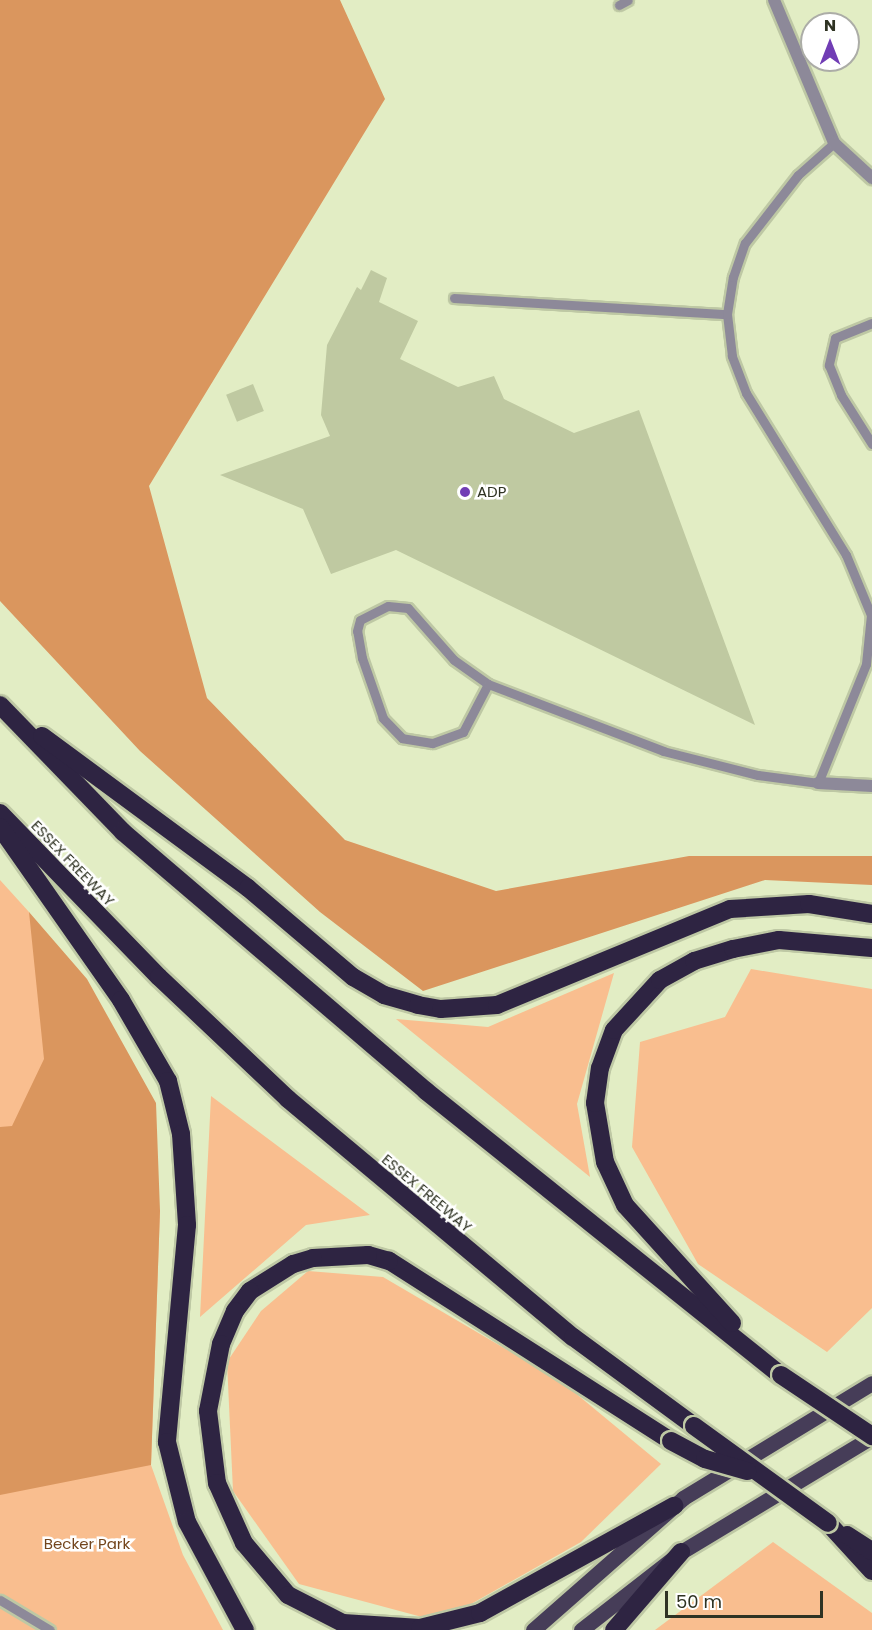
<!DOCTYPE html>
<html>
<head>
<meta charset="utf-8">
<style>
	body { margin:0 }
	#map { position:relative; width:872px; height:1630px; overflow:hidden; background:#e2edc4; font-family:Poppins,sans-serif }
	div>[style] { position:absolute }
	.green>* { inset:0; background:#f9be8f }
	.forest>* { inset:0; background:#da965e }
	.building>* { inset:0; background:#bfc9a1; transform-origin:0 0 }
	.roads { filter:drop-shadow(2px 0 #bec8a4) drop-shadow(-2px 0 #bec8a4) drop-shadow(0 2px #bec8a4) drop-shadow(0 -2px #bec8a4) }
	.lane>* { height:9px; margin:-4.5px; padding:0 4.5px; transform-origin:4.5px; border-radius:4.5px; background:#8d8999 }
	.street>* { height:12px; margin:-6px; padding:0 6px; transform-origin:6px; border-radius:6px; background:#8d8999 }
	.primary>* { height:15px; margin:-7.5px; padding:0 7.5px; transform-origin:7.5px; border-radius:7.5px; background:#463d58 }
	.highway>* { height:18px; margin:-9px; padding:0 9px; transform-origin:9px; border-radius:9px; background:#2e2442 }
	.bridges { filter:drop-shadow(2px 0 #bec8a4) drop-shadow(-2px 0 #bec8a4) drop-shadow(0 2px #bec8a4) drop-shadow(0 -2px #bec8a4) }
	.highway-bridge>* { height:18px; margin:-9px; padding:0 9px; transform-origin:9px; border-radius:9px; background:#2e2442 }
	.dots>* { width:16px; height:16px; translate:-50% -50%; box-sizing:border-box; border:3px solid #fff; border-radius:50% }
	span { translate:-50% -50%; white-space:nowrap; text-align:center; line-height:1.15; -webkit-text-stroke:5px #fff; paint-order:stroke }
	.poi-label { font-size:15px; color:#2f3323 }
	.left { translate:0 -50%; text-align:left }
	.street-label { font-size:15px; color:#2f3323 }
	.park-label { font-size:15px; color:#73451c }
	.north { position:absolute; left:800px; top:12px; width:60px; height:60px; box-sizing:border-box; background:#fff; border:2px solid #acada7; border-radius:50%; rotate:0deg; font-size:16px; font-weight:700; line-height:24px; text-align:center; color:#2f3323 }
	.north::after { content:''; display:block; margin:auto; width:21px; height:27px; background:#713db5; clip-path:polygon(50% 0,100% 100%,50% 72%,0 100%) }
	.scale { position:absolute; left:665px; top:1591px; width:158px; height:27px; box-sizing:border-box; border:3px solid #2f3323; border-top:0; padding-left:8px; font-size:18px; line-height:21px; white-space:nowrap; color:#2f3323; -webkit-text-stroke:4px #fff; paint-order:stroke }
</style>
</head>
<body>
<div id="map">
	<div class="green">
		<i style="clip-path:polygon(0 880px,29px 912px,49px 949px,160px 1211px,151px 1465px,183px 1555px,223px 1630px,0 1630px)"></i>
		<i style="clip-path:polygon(751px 969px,872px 989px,872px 1308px,827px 1352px,698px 1264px,632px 1147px,640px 1042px,725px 1017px)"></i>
		<i style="clip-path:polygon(614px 973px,577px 1104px,590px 1177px,396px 1019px,488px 1027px)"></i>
		<i style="clip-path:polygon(211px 1096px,370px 1215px,306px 1225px,200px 1317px)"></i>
		<i style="clip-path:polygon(308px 1271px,383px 1277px,562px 1382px,661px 1464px,581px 1542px,471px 1604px,422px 1617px,299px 1584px,233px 1491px,227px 1362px,261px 1311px)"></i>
		<i style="clip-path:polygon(773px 1542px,872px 1613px,872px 1630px,655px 1630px)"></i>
	</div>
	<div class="forest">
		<i style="clip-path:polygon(0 0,340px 0,385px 99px,149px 486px,207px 698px,345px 840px,496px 891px,689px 856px,872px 856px,872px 885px,765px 880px,423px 991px,320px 912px,140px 751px,0 601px)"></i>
		<i style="clip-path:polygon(29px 912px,87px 979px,156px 1103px,160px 1211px,151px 1465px,0 1495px,0 1127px,12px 1126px,44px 1059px)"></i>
	</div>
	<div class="building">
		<i style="clip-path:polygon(371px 270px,387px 278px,379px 302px,418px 321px,400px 359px,458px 387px,494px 376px,504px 399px,574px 433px,639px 410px,755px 725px,396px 550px,331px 574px,303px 509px,220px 475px,330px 436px,321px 415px,327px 345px,357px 287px,361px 290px)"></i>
		<i style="left:253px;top:384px;width:29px;height:29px;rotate:68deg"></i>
	</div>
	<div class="roads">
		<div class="lane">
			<i style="left:619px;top:5px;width:10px;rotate:-29deg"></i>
			<i style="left:454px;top:298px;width:273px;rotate:3.4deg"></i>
			<i style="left:872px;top:323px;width:40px;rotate:158deg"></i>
			<i style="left:835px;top:338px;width:28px;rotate:103deg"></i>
			<i style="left:829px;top:365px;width:32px;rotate:68deg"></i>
			<i style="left:841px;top:395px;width:58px;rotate:57.7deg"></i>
			<i style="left:488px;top:684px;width:54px;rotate:117.5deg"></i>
			<i style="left:463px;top:732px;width:33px;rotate:160deg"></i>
			<i style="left:432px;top:743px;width:30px;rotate:-171deg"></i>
			<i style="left:402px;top:738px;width:28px;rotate:-134deg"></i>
			<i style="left:383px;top:718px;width:64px;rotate:-109.3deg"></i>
			<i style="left:362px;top:658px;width:27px;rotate:-100deg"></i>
			<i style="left:357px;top:631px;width:11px;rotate:-75deg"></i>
			<i style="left:360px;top:620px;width:31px;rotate:-27deg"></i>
			<i style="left:388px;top:606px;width:20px;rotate:6deg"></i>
			<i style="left:408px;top:608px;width:69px;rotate:48.5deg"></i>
			<i style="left:454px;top:660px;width:42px;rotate:35.2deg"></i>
			<i style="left:488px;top:684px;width:187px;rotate:20.9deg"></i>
			<i style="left:663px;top:751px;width:98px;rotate:14.2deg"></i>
			<i style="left:758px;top:775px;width:61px;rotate:7.6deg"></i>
			<i style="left:818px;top:783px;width:128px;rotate:-68deg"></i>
			<i style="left:866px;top:664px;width:49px;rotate:-84.2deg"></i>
			<i style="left:871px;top:615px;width:65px;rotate:-112.6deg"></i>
			<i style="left:846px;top:555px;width:190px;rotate:-121.7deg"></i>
			<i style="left:746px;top:393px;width:40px;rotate:-111deg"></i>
			<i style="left:732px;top:356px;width:42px;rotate:-96.8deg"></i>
			<i style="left:727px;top:314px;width:37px;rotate:-81deg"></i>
			<i style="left:733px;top:277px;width:36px;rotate:-71deg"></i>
			<i style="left:745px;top:243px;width:86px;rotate:-52.1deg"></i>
			<i style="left:798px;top:175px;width:48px;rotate:-41.6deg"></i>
			<i style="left:0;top:1600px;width:58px;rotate:31deg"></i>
		</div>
		<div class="street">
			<i style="left:774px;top:0;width:155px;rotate:67.2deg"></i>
			<i style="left:834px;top:143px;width:52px;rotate:42.6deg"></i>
			<i style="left:818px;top:783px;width:54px;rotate:3.2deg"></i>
		</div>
		<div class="primary">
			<i style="left:533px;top:1630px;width:200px;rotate:-41.3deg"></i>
			<i style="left:683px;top:1498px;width:221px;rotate:-31.3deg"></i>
			<i style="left:581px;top:1630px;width:127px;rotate:-38deg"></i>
			<i style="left:681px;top:1552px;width:223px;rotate:-31.1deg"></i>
		</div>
		<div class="highway">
			<i style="left:0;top:705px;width:177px;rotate:45.9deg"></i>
			<i style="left:123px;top:832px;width:399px;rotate:40.5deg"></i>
			<i style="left:426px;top:1091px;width:455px;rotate:38.7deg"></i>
			<i style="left:42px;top:736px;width:256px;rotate:36.4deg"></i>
			<i style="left:248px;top:888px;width:138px;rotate:40.3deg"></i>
			<i style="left:353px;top:977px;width:36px;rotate:30deg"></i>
			<i style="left:384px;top:995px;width:35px;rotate:16deg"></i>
			<i style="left:418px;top:1005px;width:23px;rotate:10deg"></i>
			<i style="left:441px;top:1009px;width:56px;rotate:-4.1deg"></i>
			<i style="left:497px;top:1005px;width:252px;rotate:-22.4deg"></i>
			<i style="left:730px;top:909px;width:79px;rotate:-3.6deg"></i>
			<i style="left:809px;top:904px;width:64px;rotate:9deg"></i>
			<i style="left:0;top:813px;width:228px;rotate:45.9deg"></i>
			<i style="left:159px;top:977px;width:178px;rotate:43.4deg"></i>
			<i style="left:288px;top:1099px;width:371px;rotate:39.9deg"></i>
			<i style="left:573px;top:1337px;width:150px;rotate:36.3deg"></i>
			<i style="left:0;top:827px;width:211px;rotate:55deg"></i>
			<i style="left:121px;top:1000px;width:94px;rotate:59.9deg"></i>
			<i style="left:168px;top:1081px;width:55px;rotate:76.2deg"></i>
			<i style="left:181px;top:1134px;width:91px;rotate:86.2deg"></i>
			<i style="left:187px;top:1225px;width:218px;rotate:95.3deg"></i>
			<i style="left:167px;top:1442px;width:82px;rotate:76deg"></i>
			<i style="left:187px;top:1522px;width:123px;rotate:61.8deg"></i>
			<i style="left:732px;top:1323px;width:159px;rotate:-132.2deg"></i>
			<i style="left:625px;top:1205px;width:47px;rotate:-114.9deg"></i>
			<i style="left:605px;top:1162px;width:60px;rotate:-99.6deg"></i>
			<i style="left:595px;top:1103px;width:35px;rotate:-82deg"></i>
			<i style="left:600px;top:1068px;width:40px;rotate:-69.8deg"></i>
			<i style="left:614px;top:1030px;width:68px;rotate:-47.4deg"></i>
			<i style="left:660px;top:980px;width:39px;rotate:-29deg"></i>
			<i style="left:694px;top:961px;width:41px;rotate:-17.1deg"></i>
			<i style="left:733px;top:949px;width:47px;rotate:-11.1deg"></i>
			<i style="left:779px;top:940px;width:93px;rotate:4.9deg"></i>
			<i style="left:671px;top:1441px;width:335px;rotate:-147.4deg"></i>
			<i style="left:389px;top:1261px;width:22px;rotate:-164deg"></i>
			<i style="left:368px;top:1255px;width:55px;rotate:176.9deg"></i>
			<i style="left:313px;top:1258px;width:21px;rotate:163deg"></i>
			<i style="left:293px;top:1264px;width:51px;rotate:147.9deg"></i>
			<i style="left:250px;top:1291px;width:25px;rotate:127deg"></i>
			<i style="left:235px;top:1311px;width:36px;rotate:113deg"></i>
			<i style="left:221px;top:1344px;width:68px;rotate:101deg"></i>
			<i style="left:208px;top:1411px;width:73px;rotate:82.9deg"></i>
			<i style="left:217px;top:1483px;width:66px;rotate:65.8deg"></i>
			<i style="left:244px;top:1543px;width:68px;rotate:49.8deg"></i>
			<i style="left:288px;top:1595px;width:62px;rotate:27deg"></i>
			<i style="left:343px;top:1623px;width:77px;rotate:3.7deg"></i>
			<i style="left:420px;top:1628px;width:62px;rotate:-14deg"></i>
			<i style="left:480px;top:1613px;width:222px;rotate:-28.9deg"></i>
			<i style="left:828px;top:1523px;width:65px;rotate:47.5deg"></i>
			<i style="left:847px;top:1535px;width:30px;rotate:33deg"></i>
			<i style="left:614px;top:1630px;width:103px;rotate:-49.3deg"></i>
		</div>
	</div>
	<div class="bridges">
		<div class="highway-bridge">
			<i style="left:781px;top:1375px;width:110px;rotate:33.8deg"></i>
			<i style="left:694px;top:1426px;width:165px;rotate:35.9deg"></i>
			<i style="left:671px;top:1441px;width:38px;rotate:28deg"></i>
			<i style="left:705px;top:1459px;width:44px;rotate:15.9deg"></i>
		</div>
	</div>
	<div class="dots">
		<i style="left:465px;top:492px;background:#713db5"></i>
	</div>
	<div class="poi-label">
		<span class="left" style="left:477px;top:492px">ADP</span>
	</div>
	<div class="street-label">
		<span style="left:73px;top:863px;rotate:46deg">ESSEX FREEWAY</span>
		<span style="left:427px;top:1193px;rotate:40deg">ESSEX FREEWAY</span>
	</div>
	<div class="park-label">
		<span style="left:87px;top:1544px">Becker Park</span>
	</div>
	<div class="north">N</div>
	<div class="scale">50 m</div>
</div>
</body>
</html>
